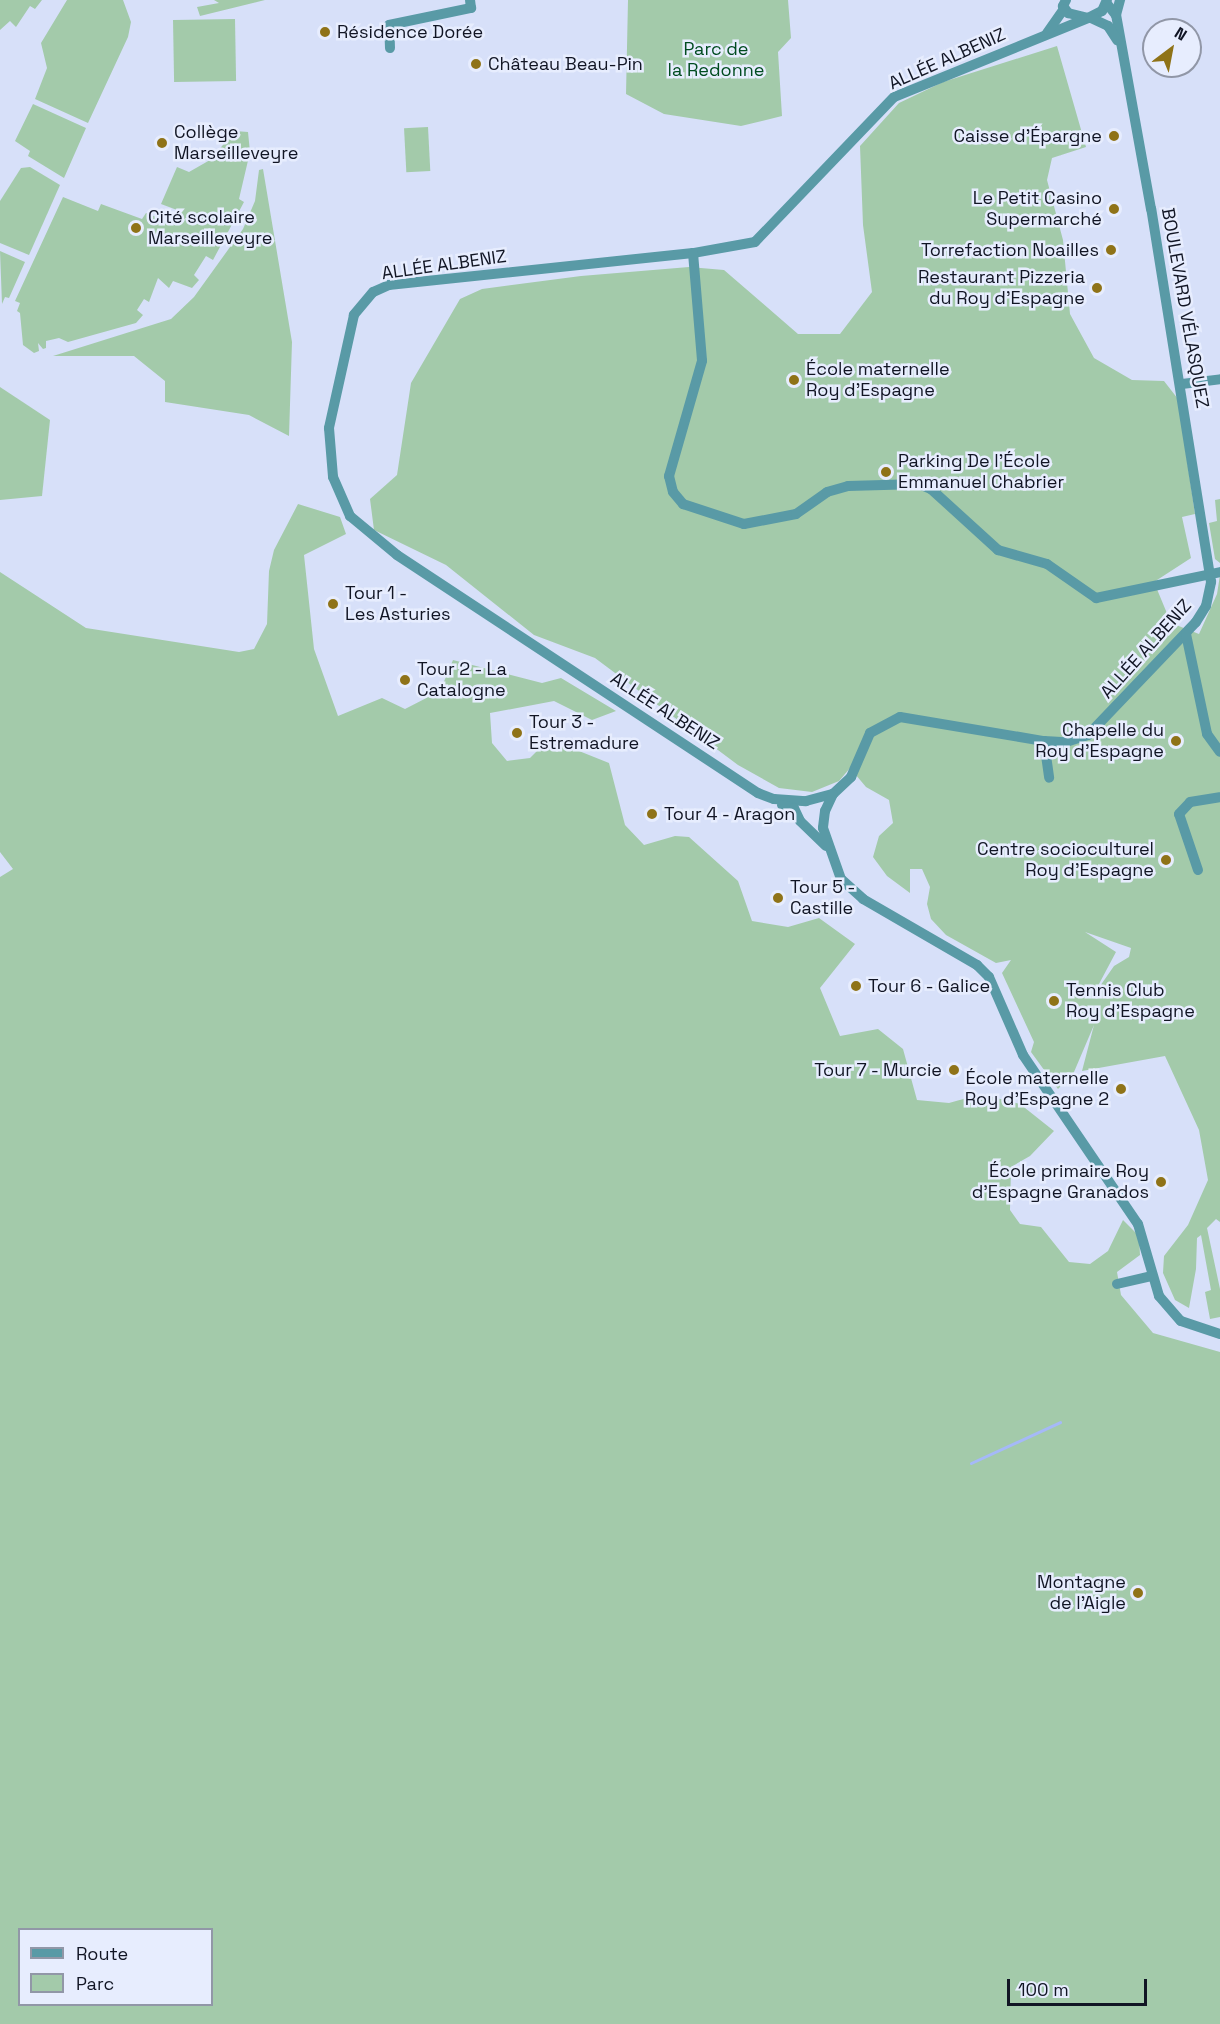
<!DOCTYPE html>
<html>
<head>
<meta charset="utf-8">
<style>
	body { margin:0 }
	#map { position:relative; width:1220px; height:2024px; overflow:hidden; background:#d7e0f9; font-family:"Space Grotesk",sans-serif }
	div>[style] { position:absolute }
	.green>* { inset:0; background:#a3caaa; transform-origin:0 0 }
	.stream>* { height:3px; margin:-1.5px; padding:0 1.5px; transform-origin:1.5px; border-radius:1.5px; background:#a5b9f8 }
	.minor>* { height:10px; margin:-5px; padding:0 5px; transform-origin:5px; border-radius:5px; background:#599aa6 }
	.dots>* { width:16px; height:16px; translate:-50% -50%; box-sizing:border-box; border:3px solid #e7edfe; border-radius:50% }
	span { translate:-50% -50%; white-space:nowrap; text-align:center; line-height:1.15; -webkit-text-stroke:5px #e7edfe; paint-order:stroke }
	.poi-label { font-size:18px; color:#111524 }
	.left { translate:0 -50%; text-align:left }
	.right { translate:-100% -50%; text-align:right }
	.park-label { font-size:18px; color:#014c20 }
	.street-label { font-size:18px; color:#111524 }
	.legend { position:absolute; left:18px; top:1928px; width:195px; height:78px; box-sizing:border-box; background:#e7edfe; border:2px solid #9197a7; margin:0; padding:8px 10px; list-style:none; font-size:18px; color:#111524 }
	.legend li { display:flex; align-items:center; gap:12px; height:30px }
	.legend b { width:30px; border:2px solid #9197a7 }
	.north { position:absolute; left:1142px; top:18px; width:60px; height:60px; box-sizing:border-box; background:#e7edfe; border:2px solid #9197a7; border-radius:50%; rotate:32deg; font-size:16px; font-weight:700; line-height:24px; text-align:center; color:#111524 }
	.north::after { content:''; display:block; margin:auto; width:21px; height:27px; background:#8f7318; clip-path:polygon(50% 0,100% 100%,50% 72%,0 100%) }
	.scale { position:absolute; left:1007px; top:1979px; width:140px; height:27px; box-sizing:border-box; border:3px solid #111524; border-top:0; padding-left:8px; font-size:18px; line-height:21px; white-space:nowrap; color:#111524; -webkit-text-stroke:4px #e7edfe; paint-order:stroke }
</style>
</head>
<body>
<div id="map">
	<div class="green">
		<i style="clip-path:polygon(0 0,42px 0,35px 9px,30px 6px,16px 27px,10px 21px,0 30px)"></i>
		<i style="clip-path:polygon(67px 0,123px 0,131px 22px,128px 37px,88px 123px,35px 99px,47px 68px,41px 43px)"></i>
		<i style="clip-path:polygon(214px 0,265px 0,200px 16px,197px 7px,219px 3px)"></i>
		<i style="clip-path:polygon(628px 0,788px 0,791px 38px,778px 52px,782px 116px,741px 126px,664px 114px,626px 94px)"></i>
		<i style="left:235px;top:19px;width:62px;height:62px;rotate:89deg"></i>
		<i style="clip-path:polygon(evenodd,1057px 46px,1086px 147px,1052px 158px,1047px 180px,1063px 240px,1070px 314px,1094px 358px,1132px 380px,1164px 381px,1178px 399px,1195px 514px,1182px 517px,1191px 558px,1154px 582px,1171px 623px,1199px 634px,1217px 594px,1220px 575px,1220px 1222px,1216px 1219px,1207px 1228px,1220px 1289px,1220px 1317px,1210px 1319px,1205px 1292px,1211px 1290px,1201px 1235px,1197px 1238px,1196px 1269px,1189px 1308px,1175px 1300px,1163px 1273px,1164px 1256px,1188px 1225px,1208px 1180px,1199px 1130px,1165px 1056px,1082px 1071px,1094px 1025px,1074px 1072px,1058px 1089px,1031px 1052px,1034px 1042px,1002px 973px,1011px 960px,996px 963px,946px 935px,931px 919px,927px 904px,930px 887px,922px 869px,910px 869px,910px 893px,887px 876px,873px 857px,879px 836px,893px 823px,889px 800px,866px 787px,850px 768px,839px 781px,812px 792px,779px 788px,738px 765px,595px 658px,534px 635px,446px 565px,374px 530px,370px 499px,397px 475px,411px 383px,460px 299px,482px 289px,581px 276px,689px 267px,724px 270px,798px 334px,840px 334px,872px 292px,863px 225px,860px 146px,899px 103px,943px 82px,1057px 46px,1085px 932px,1131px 948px,1129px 957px,1114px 966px,1091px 999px,1116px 952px,1085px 932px)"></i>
		<i style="clip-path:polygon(33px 104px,86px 128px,64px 178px,28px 156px,30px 151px,15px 141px)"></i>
		<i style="left:428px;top:127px;width:44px;height:24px;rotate:87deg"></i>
		<i style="clip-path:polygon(235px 131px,248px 132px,250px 152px,239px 199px,244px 202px,213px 260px,206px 256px,194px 275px,199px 280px,192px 288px,173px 281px,169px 288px,158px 278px,149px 302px,144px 299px,137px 310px,143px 315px,136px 323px,68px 342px,59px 338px,46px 341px,46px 348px,43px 349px,38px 343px,39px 351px,34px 353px,23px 345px,20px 313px,17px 311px,20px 303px,15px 301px,63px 197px,98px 211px,101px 204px,142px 219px,146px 213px,172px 223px,177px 210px,161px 204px,177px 167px,189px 172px,210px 160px)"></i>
		<i style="clip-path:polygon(30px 167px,60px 185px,29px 255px,0 243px,0 201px,21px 168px)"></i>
		<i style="clip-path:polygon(263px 169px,292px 342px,289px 436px,249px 415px,165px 402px,165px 381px,134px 356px,53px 356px,171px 319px,194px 297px,243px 229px,255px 201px,259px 170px)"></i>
		<i style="clip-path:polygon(0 251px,25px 262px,9px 298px,5px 297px,2px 304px)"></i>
		<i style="clip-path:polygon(0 387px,50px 420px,42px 496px,0 500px)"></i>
		<i style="clip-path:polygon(1220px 499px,1220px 563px,1215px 559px,1209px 523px,1217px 521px,1215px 500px)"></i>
		<i style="clip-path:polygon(evenodd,298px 504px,340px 517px,346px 534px,304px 555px,314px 649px,338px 716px,382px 698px,405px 709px,440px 691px,453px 660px,542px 683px,561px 678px,616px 711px,592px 720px,554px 701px,490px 713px,492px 743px,507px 761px,530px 758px,549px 739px,609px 763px,625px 825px,644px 845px,675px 836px,689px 837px,738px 881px,752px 921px,788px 927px,819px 918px,855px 944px,820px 988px,840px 1036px,878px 1029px,903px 1049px,917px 1100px,949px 1103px,981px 1094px,1020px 1104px,1054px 1131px,1030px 1156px,1011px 1167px,1010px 1210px,1020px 1224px,1041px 1227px,1069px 1262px,1090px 1264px,1108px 1251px,1123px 1220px,1139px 1236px,1140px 1255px,1117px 1272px,1121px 1295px,1153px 1333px,1220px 1352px,1220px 2024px,0 2024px,0 877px,13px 869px,0 852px,0 572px,86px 628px,239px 652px,254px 649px,267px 624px,269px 571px,274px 550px,298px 504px,20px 1930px,212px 1930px,212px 2004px,20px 2004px,20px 1930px)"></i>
	</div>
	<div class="stream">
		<i style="left:971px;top:1463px;width:98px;rotate:-24.7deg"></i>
	</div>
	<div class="minor">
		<i style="left:1066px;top:0;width:7px;rotate:117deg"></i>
		<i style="left:1063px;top:6px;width:9px;rotate:54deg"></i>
		<i style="left:1068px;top:13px;width:21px;rotate:14deg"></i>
		<i style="left:1088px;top:18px;width:16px;rotate:-27deg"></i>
		<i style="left:1102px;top:11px;width:12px;rotate:-66deg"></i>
		<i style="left:1116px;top:15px;width:16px;rotate:-75deg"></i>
		<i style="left:1088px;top:18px;width:209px;rotate:157.8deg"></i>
		<i style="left:894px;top:97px;width:201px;rotate:133.8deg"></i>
		<i style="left:755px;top:242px;width:63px;rotate:169.9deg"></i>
		<i style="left:693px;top:253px;width:306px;rotate:174deg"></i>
		<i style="left:389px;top:285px;width:17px;rotate:156deg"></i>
		<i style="left:373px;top:292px;width:30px;rotate:130deg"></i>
		<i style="left:354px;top:315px;width:116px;rotate:102.5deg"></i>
		<i style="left:329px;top:428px;width:49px;rotate:85.3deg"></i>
		<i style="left:333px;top:477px;width:43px;rotate:66.4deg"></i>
		<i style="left:350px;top:516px;width:61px;rotate:39.7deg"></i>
		<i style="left:397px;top:555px;width:432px;rotate:33.4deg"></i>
		<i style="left:758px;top:793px;width:17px;rotate:21deg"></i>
		<i style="left:774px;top:799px;width:32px;rotate:4deg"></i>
		<i style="left:806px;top:801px;width:28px;rotate:-15deg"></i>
		<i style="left:833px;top:794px;width:25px;rotate:-43deg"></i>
		<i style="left:851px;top:777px;width:48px;rotate:-66.6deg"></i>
		<i style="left:870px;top:733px;width:34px;rotate:-28deg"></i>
		<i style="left:900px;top:717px;width:146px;rotate:9.5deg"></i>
		<i style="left:1044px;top:741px;width:22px;rotate:3deg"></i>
		<i style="left:1066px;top:742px;width:23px;rotate:-18deg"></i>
		<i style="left:1088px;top:735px;width:156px;rotate:-46.3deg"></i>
		<i style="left:1196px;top:622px;width:19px;rotate:-58deg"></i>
		<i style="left:1206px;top:606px;width:25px;rotate:-78deg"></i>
		<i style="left:1211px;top:582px;width:378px;rotate:-99.1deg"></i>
		<i style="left:1151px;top:209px;width:197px;rotate:-100.2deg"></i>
		<i style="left:1116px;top:15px;width:14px;rotate:-129deg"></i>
		<i style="left:1091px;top:18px;width:19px;rotate:25deg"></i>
		<i style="left:1108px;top:26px;width:17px;rotate:57deg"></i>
		<i style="left:1047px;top:33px;width:29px;rotate:-55deg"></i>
		<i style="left:390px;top:48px;width:23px;rotate:-92deg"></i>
		<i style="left:389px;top:25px;width:84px;rotate:-11.7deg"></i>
		<i style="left:471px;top:8px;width:8px;rotate:-97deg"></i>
		<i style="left:693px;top:253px;width:108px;rotate:85.2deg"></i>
		<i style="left:702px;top:361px;width:120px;rotate:106deg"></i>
		<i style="left:669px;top:476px;width:16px;rotate:76deg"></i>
		<i style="left:673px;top:492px;width:16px;rotate:50deg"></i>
		<i style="left:683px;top:504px;width:64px;rotate:18.2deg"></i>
		<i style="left:744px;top:524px;width:53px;rotate:-10.9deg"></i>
		<i style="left:796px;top:514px;width:38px;rotate:-35deg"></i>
		<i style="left:827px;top:492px;width:22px;rotate:-16deg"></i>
		<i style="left:848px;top:486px;width:71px;rotate:-1.6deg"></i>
		<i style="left:919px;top:484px;width:13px;rotate:23deg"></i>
		<i style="left:931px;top:489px;width:91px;rotate:42.3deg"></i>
		<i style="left:998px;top:550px;width:51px;rotate:15.9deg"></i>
		<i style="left:1047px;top:564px;width:60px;rotate:34.8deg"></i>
		<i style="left:1096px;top:598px;width:127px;rotate:-11.8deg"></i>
		<i style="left:1182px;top:384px;width:38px;rotate:-7deg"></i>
		<i style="left:1186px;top:634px;width:102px;rotate:78.1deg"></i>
		<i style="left:1207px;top:734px;width:22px;rotate:54deg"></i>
		<i style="left:1044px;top:741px;width:37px;rotate:82deg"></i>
		<i style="left:833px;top:794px;width:19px;rotate:115deg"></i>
		<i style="left:825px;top:811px;width:17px;rotate:97deg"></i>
		<i style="left:823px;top:828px;width:54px;rotate:70.6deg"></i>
		<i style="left:841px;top:879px;width:30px;rotate:42deg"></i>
		<i style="left:863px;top:899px;width:132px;rotate:30.1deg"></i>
		<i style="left:977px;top:965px;width:17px;rotate:45deg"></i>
		<i style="left:989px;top:977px;width:85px;rotate:66.4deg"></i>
		<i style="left:1023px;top:1055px;width:204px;rotate:55.8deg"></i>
		<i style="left:1138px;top:1224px;width:75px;rotate:73.7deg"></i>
		<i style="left:1159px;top:1296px;width:33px;rotate:49deg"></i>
		<i style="left:1181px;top:1321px;width:41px;rotate:18.4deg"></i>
		<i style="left:782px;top:805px;width:12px;rotate:14deg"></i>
		<i style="left:794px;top:808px;width:14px;rotate:65deg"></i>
		<i style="left:800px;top:821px;width:36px;rotate:44deg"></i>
		<i style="left:1198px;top:870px;width:59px;rotate:-108.7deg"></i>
		<i style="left:1179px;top:814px;width:16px;rotate:-47deg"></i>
		<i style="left:1190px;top:802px;width:30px;rotate:-9deg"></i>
		<i style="left:1117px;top:1284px;width:35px;rotate:-13deg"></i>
	</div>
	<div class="dots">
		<i style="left:325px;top:32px;background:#8f7318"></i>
		<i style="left:476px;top:64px;background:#8f7318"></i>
		<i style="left:1114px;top:136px;background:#8f7318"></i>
		<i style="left:162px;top:143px;background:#8f7318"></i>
		<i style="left:1114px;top:209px;background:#8f7318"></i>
		<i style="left:136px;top:228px;background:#8f7318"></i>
		<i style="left:1111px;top:250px;background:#8f7318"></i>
		<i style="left:1097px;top:288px;background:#8f7318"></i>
		<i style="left:794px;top:380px;background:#8f7318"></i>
		<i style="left:886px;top:472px;background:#8f7318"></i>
		<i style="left:333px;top:604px;background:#8f7318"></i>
		<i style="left:405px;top:680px;background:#8f7318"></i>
		<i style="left:517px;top:733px;background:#8f7318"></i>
		<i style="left:1176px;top:741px;background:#8f7318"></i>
		<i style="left:652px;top:814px;background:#8f7318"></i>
		<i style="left:1166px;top:860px;background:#8f7318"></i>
		<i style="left:778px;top:898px;background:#8f7318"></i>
		<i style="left:856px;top:986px;background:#8f7318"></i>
		<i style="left:1054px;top:1001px;background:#8f7318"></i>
		<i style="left:954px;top:1070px;background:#8f7318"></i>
		<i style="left:1121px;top:1089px;background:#8f7318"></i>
		<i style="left:1161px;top:1182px;background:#8f7318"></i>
		<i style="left:1138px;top:1593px;background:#8f7318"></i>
	</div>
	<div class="poi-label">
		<span class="left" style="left:337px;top:32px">Résidence Dorée</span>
		<span class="left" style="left:488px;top:64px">Château Beau-Pin</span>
		<span class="left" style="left:174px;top:143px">Collège<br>Marseilleveyre</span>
		<span class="right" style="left:1102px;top:136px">Caisse d'Épargne</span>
		<span class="right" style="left:1102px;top:209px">Le Petit Casino<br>Supermarché</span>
		<span class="left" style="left:148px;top:228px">Cité scolaire<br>Marseilleveyre</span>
		<span class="right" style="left:1099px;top:250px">Torrefaction Noailles</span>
		<span class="right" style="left:1085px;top:288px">Restaurant Pizzeria<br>du Roy d'Espagne</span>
		<span class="left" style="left:806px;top:380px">École maternelle<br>Roy d'Espagne</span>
		<span class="left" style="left:898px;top:472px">Parking De l’École<br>Emmanuel Chabrier</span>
		<span class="left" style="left:345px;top:604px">Tour 1 -<br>Les Asturies</span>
		<span class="left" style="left:417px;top:680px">Tour 2 - La<br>Catalogne</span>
		<span class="left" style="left:529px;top:733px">Tour 3 -<br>Estremadure</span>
		<span class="right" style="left:1164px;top:741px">Chapelle du<br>Roy d’Espagne</span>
		<span class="left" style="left:664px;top:814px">Tour 4 - Aragon</span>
		<span class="right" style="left:1154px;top:860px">Centre socioculturel<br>Roy d'Espagne</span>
		<span class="left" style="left:790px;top:898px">Tour 5 -<br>Castille</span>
		<span class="left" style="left:868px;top:986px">Tour 6 - Galice</span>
		<span class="left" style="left:1066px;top:1001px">Tennis Club<br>Roy d'Espagne</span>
		<span class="right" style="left:942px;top:1070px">Tour 7 - Murcie</span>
		<span class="right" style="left:1109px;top:1089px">École maternelle<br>Roy d'Espagne 2</span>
		<span class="right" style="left:1149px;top:1182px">École primaire Roy<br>d'Espagne Granados</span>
		<span class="right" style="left:1126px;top:1593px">Montagne<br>de l'Aigle</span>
	</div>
	<div class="park-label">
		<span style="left:716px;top:60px">Parc de<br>la Redonne</span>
	</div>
	<div class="street-label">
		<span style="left:947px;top:59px;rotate:-24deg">ALLÉE ALBENIZ</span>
		<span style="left:444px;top:265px;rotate:-8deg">ALLÉE ALBENIZ</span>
		<span style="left:1185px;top:308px;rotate:80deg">BOULEVARD VÉLASQUEZ</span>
		<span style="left:1146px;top:649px;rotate:-48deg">ALLÉE ALBENIZ</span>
		<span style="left:665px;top:711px;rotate:33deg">ALLÉE ALBENIZ</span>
	</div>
	<ul class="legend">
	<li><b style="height:8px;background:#599aa6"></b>Route</li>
	<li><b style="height:16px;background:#a3caaa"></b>Parc</li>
	</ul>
	<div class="north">N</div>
	<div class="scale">100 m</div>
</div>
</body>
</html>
